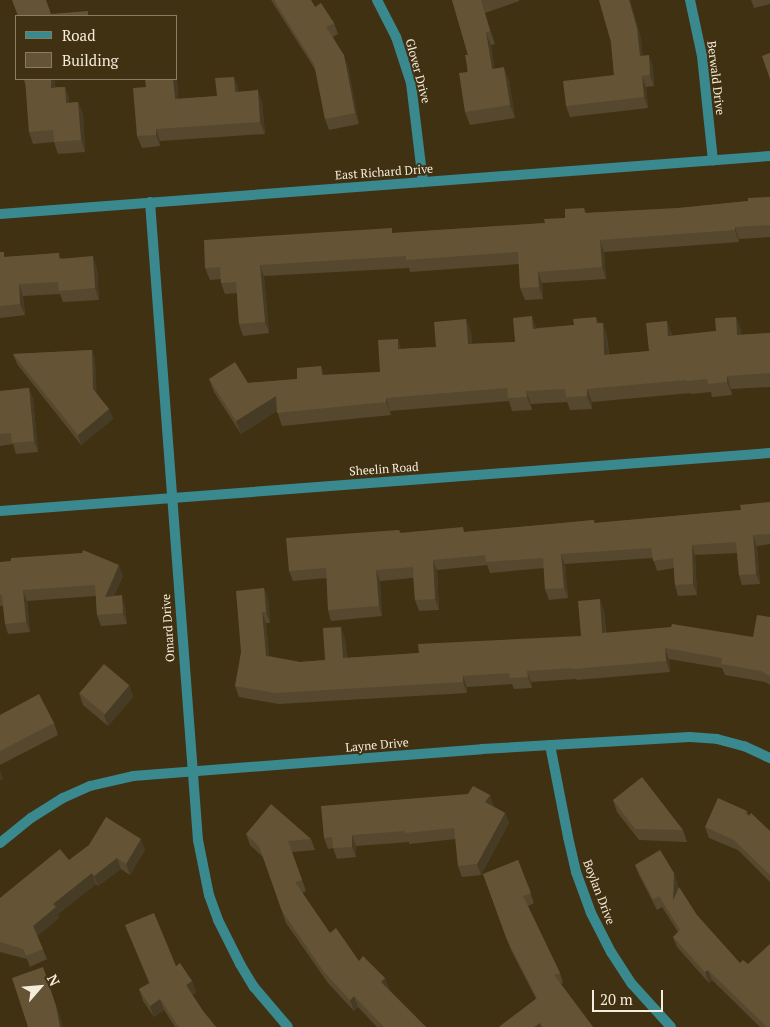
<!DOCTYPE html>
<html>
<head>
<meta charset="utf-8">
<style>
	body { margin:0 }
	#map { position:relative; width:770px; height:1027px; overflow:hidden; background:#403113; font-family:"PT Serif",serif }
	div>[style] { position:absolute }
	.minor>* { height:10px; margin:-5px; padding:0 5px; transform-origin:5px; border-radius:5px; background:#39898f }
	.wall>* { inset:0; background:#56482e }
	.shaded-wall>* { inset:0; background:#463b25 }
	.building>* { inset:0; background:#645435; transform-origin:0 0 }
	span { translate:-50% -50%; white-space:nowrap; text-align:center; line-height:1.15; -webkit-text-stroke:4px #403113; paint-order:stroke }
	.street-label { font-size:12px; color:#f6ecdb }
	.legend { position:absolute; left:15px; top:15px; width:162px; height:65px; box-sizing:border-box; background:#403113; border:1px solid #897c63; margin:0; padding:6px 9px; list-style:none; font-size:15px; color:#f6ecdb }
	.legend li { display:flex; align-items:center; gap:10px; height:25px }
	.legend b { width:25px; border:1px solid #897c63 }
	.north { position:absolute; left:15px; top:962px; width:50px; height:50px; -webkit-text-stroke:4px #403113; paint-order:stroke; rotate:63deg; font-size:14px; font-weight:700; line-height:20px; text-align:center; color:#f6ecdb }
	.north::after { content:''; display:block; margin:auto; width:18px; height:22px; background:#f6ecdb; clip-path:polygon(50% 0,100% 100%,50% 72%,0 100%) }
	.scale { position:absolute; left:592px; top:990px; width:71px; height:22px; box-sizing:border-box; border:2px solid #f6ecdb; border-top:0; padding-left:6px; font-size:15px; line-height:18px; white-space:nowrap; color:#f6ecdb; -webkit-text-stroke:4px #403113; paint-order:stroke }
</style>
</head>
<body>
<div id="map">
	<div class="minor">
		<i style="left:377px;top:0;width:42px;rotate:62.8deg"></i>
		<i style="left:396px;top:37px;width:48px;rotate:71.9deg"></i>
		<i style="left:411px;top:83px;width:100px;rotate:83.1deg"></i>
		<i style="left:690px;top:0;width:57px;rotate:77.9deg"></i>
		<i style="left:702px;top:56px;width:105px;rotate:84deg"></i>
		<i style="left:150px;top:202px;width:640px;rotate:85.7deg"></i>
		<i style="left:198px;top:840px;width:56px;rotate:78.7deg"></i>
		<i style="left:209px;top:895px;width:27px;rotate:70deg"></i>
		<i style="left:218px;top:920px;width:49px;rotate:63.4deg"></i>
		<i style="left:240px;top:964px;width:27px;rotate:59deg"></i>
		<i style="left:254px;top:987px;width:52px;rotate:49.6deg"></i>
		<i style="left:0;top:214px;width:772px;rotate:-4.31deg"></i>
		<i style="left:0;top:511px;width:772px;rotate:-4.31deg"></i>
		<i style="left:550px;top:745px;width:94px;rotate:78.9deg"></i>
		<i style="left:568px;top:837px;width:36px;rotate:77deg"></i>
		<i style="left:576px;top:872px;width:44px;rotate:69.9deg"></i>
		<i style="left:591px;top:913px;width:44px;rotate:62.9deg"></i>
		<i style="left:611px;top:952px;width:38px;rotate:57deg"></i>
		<i style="left:632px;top:984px;width:58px;rotate:47.8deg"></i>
		<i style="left:0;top:843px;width:40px;rotate:-39deg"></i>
		<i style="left:31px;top:818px;width:38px;rotate:-32deg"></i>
		<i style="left:63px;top:798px;width:30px;rotate:-24deg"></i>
		<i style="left:90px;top:786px;width:44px;rotate:-13.1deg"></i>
		<i style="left:133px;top:776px;width:350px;rotate:-4.4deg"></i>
		<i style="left:482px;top:749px;width:208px;rotate:-3.3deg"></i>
		<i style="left:690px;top:737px;width:27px;rotate:4deg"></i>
		<i style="left:717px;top:739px;width:28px;rotate:15deg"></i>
		<i style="left:744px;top:746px;width:29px;rotate:25deg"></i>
	</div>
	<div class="wall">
		<i style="clip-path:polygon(271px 0,311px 0,315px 7px,334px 23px,338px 34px,333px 37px,348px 67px,359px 124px,329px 130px,325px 119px,316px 71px)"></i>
		<i style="clip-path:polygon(452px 0,519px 0,519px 1px,485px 13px,495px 44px,491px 45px,494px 69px,509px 80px,515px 118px,470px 125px,465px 112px,468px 55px)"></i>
		<i style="clip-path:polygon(599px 0,630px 0,641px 39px,642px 56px,653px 66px,654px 86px,646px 87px,648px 108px,570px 117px,566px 106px,614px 75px,611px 42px)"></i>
		<i style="clip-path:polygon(751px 0,770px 0,770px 4px,754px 8px)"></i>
		<i style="clip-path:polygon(234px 77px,238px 88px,238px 92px,262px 102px,265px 134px,160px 141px,160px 146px,142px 148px,137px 136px,146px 87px,177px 80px,178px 99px,217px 96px)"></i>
		<i style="clip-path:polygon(23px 79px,55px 79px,55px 87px,65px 87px,69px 98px,69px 103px,78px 102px,83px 114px,85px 152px,58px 154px,54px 142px,33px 144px,29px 132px,26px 86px)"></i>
		<i style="clip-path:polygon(770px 197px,770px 237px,739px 239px,739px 242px,604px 252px,606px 279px,542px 283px,543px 299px,525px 300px,520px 288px,519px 264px,410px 272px,409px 268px,264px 276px,269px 333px,243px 336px,239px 324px,237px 293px,225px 294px,221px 283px,221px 279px,210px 280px,205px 268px,394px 233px,545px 223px,565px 218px,584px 208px,586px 213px,679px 208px,748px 201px)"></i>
		<i style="clip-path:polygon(0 252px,5px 257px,59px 253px,60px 258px,97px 268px,99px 300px,63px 302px,60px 294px,23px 296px,25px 315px,0 318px)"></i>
		<i style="clip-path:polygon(596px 317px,598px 323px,603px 323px,607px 336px,609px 355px,649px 351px,672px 334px,672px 336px,716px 331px,736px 317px,741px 330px,741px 335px,770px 333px,770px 387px,731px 389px,732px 395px,712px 397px,711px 392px,691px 394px,691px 393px,592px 402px,592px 409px,570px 410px,567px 402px,531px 404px,532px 410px,512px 411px,509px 401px,390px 411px,391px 415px,282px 426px,277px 411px,241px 434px,214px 392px,209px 379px,248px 383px,297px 379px,321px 366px,324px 375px,380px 372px,401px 349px,436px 347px,466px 319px,471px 332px,472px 344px,515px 342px,536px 328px,574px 325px)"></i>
		<i style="clip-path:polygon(92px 350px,95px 360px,96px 394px,109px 409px,113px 419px,81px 445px,17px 364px,13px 354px)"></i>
		<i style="clip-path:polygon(29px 388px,33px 399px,38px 452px,16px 454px,13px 444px,0 446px,0 391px)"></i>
		<i style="clip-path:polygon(770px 502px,770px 544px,757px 546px,760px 584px,742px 585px,739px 575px,737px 553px,695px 555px,697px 595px,678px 596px,675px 585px,674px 568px,657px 571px,653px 558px,565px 564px,568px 598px,549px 600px,545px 589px,544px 568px,490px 573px,487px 565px,437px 570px,439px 610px,419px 611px,415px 600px,413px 578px,380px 581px,382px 616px,331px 621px,328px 610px,327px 578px,293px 581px,289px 571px,399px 530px,401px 533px,465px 532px,594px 520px,595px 523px,741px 510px)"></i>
		<i style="clip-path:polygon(0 562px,123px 576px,114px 596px,125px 606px,127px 624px,101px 626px,97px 615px,96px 596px,27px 601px,30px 632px,8px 634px,5px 624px,3px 606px,0 606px)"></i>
		<i style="clip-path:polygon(264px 588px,268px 599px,270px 623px,266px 623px,269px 656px,300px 662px,325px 660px,345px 638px,347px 658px,419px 653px,581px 636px,604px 610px,606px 633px,753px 637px,770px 617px,770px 685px,765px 682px,725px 675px,722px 668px,669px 659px,670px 672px,577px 680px,576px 679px,531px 682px,532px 688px,514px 689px,512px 684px,467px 687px,467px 693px,279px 704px,239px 697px,235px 686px)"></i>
		<i style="clip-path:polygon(129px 685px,133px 697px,108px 726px,83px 705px,79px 693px)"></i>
		<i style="clip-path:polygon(0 715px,54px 723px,58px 735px,0 765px)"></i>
		<i style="clip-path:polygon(490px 795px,493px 806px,505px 813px,509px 823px,481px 875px,462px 877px,458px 866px,456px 839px,409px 844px,409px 842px,356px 846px,356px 857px,337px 859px,333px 848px,328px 849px,324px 838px)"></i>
		<i style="clip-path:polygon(613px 800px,683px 830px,687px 842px,639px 840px,617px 812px)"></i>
		<i style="clip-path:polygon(747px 811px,749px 816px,770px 831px,770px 882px,738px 850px,709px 838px,705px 827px)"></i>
		<i style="clip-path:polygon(246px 834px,311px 839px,315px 850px,292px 852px,306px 891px,302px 893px,330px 933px,359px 961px,385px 978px,389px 990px,426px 1027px,377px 1027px,358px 1007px,354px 1011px,328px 983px,286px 923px,263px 857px,250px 845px)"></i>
		<i style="clip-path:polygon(145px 850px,130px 875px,121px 869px,98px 886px,96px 884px,58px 914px,59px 918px,37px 936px,47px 959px,30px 967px,27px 959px,0 952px,0 898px,69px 860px)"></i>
		<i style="clip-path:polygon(518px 860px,534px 903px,528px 906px,560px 973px,563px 983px,561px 984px,593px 1027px,499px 1027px,536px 999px,511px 950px,483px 874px)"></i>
		<i style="clip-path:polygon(635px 865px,678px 884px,678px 890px,770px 1027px,760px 1027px,712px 980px,709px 983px,677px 947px,673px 937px,678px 932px,662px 907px,657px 910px,639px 875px)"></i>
		<i style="clip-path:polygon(125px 925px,176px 966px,192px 981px,196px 993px,192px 995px,203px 1011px,216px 1027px,175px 1027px,164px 1010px,154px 1017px,143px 1001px,139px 989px,149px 983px)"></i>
	</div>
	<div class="shaded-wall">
		<i style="clip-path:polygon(481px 0,485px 13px,495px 44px,490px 31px)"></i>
		<i style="clip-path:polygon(629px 0,630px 0,641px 39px,644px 67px,640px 56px)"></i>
		<i style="clip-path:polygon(486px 32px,491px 45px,497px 82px,492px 69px)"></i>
		<i style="clip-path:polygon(344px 55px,348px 67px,359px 124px,355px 113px)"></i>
		<i style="clip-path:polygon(649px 55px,653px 66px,654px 86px,650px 75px)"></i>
		<i style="clip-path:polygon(504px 67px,509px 80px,515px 118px,510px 105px)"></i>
		<i style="clip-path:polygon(642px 76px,646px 87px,648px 108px,644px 97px)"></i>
		<i style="clip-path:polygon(234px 77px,238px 88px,239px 104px,235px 92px)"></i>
		<i style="clip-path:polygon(51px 79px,55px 79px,56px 99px,51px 88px)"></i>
		<i style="clip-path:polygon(173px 79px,176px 79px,177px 80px,179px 111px,175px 99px)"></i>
		<i style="clip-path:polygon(65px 87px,69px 98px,70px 114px,66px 103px)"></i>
		<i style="clip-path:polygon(258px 90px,262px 102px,265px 134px,260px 122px)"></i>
		<i style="clip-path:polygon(78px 102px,83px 114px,85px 152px,81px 140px)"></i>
		<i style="clip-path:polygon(156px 129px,160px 141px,160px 146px,156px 135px)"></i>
		<i style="clip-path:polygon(735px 227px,739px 239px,739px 242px,735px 230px)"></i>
		<i style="clip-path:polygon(600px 240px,604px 252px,606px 279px,602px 267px)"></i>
		<i style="clip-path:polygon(93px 256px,97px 268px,99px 300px,95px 288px)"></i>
		<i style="clip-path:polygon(260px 265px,264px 276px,269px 333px,265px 322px)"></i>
		<i style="clip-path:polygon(538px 272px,542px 283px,543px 299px,539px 287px)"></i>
		<i style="clip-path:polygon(19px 284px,23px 296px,25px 315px,20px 304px)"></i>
		<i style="clip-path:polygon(532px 316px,537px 330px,533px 329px)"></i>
		<i style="clip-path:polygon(736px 317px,741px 330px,742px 348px,737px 335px)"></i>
		<i style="clip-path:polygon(466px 319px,471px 332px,473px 357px,468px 344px)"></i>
		<i style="clip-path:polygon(667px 321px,672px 334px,673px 349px,668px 336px)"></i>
		<i style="clip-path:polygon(603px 323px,607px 336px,609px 368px,604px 355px)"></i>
		<i style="clip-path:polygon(398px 339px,402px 352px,398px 349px)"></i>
		<i style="clip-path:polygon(92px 350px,95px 360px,97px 400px,93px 389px)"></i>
		<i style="clip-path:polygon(321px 366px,326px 379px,322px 375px)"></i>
		<i style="clip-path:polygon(727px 376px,731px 389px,732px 395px,727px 382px)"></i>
		<i style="clip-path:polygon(29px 388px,33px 399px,38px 452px,34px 441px)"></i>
		<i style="clip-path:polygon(587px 389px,592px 402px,592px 409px,587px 396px)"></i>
		<i style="clip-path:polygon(526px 391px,531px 404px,532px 410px,527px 397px)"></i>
		<i style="clip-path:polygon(276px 396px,280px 409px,241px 434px,236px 421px)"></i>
		<i style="clip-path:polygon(386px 398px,390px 411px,391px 415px,386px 402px)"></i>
		<i style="clip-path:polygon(109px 409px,113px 419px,81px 445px,78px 435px)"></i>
		<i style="clip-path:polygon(753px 535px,757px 546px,760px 584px,756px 574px)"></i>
		<i style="clip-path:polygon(692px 545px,695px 555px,697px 595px,693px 584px)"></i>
		<i style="clip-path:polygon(561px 554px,565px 564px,568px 598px,564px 588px)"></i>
		<i style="clip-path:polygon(433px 560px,437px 570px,439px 610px,435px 599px)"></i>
		<i style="clip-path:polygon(119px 565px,123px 576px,109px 607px,105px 597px)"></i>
		<i style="clip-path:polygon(376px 570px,380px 581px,382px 616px,379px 606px)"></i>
		<i style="clip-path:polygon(264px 588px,268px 599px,270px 623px,266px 612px)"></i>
		<i style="clip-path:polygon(23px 590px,27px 601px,30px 632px,26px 622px)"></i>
		<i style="clip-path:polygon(122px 595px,125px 606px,127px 624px,123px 613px)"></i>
		<i style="clip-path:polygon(600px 599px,604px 610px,606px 644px,602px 633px)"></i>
		<i style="clip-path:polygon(262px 612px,266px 623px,270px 667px,266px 656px)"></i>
		<i style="clip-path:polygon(341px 627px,345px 638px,347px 669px,343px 658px)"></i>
		<i style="clip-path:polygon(665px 648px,669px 659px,670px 672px,666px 661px)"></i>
		<i style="clip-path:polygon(527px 671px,531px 682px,532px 688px,528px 677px)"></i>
		<i style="clip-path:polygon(463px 676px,467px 687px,467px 693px,463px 682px)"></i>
		<i style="clip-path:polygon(129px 685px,133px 697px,108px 726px,104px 715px)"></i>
		<i style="clip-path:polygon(0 770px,3px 779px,0 781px)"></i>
		<i style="clip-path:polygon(490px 795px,494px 806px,489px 813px,485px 802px)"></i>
		<i style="clip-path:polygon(505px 813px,509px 823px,481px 875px,477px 864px)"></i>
		<i style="clip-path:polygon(352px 835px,356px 846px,356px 857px,352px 847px)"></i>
		<i style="clip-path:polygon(141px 839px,145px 850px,130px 875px,126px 864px)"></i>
		<i style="clip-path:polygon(117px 858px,121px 869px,98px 886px,94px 876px)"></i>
		<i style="clip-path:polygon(92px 873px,96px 884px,58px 914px,59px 918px,37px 936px,33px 926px,53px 904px)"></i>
		<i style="clip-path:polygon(674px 873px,678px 884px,677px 911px,673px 901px)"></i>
		<i style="clip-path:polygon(43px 967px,61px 1020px,63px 1027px,60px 1027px)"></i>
		<i style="clip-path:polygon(708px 970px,712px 980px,709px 983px,705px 972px)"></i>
		<i style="clip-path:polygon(385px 978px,390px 989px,385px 993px,381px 982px)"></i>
		<i style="clip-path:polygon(192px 981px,196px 993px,190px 997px,186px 985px)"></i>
		<i style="clip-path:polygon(354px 996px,358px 1007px,354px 1011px,350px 1000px)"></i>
		<i style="clip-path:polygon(160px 999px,164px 1010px,154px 1017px,150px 1006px)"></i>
		<i style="clip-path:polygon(540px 1023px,541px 1027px,534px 1027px)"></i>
	</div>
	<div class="building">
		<i style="clip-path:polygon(12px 0,46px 0,51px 14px,88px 11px,88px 16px,18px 16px)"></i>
		<i style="clip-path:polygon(274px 0,311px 0,315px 7px,321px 3px,334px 23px,326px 27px,344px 55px,355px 113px,325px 119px,314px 64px)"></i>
		<i style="clip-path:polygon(452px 0,481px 0,490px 31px,486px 32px,492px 69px,504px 67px,510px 105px,465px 112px,459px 73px,468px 72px,465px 55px,468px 55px)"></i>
		<i style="clip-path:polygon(599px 0,629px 0,637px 28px,640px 56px,649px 55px,650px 75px,642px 76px,644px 97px,566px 106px,563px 81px,614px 75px,611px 42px)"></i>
		<i style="clip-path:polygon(770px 53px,770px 79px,762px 56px)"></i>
		<i style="clip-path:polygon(234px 77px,235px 92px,258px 90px,260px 122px,156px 129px,156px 135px,137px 136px,133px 88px,146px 87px,145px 79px,173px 79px,175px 99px,217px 96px,215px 78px)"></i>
		<i style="clip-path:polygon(25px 79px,51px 79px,51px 88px,65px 87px,66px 103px,78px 102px,81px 140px,54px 142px,53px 130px,29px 132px)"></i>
		<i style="clip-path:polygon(770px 197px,770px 225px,735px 227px,735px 230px,600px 240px,602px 267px,538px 272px,539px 287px,520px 288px,518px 252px,406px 260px,406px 256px,260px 265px,265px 322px,239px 324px,236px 282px,221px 283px,220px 267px,205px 268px,204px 240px,392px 228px,392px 233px,545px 223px,544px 219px,565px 218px,565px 209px,584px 208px,585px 213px,679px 208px,748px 201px,748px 198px)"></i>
		<i style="clip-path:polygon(0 252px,4px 252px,4px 257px,59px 253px,59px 259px,93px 256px,95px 288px,59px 291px,58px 282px,19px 284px,20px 304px,0 306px)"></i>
		<i style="clip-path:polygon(532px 316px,533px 329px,574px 325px,573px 319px,596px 317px,596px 323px,603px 323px,604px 355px,649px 351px,646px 323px,667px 321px,668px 336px,716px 331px,715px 318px,736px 317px,737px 335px,770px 333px,770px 373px,727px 376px,727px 382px,708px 384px,707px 379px,687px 381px,686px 380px,587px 389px,587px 396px,566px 397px,565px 389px,526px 391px,527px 397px,508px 398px,507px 388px,386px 398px,386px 402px,277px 413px,276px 396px,236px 421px,209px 379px,235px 362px,248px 383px,297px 379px,297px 368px,321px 366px,322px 375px,380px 372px,378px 340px,398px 339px,398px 349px,436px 347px,434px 322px,466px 319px,468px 344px,515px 342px,513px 318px)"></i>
		<i style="clip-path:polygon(92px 350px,93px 389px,109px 409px,78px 435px,13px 354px)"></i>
		<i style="clip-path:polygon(29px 388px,34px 441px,12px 443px,11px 433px,0 434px,0 391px)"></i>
		<i style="clip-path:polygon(770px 502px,770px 534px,753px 535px,756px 574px,739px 575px,736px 542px,692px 545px,693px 584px,675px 585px,673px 558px,653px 561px,651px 548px,561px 554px,564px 588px,545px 589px,543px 558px,486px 562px,485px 555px,433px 560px,435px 599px,415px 600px,413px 567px,376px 570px,379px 606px,328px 610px,326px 568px,289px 571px,286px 538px,399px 530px,400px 533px,463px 527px,464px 532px,594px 520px,594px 523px,741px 510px,740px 505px)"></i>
		<i style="clip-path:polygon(83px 550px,119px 565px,105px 597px,122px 595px,123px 613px,97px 615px,95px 585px,23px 590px,26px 622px,5px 624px,2px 595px,0 595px,0 562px,11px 561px,11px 558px,82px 553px)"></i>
		<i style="clip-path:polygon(264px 588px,266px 612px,262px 612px,266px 656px,300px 662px,325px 660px,323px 628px,341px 627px,343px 658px,419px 653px,418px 644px,581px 636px,578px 601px,600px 599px,602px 633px,671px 627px,672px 624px,753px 637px,757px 615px,770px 617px,770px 676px,761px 671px,721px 664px,722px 658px,665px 648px,666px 661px,573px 669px,573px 668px,527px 671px,528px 677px,510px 678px,509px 673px,463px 676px,463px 682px,275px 693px,235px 686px,241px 652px,236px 591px)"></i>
		<i style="left:104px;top:664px;width:33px;height:38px;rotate:40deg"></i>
		<i style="clip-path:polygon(39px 694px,54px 723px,0 751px,0 715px)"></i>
		<i style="clip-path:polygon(642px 777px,683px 830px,635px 829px,613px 800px)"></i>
		<i style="clip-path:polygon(473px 786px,490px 795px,485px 802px,505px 813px,477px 864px,458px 866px,454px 828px,405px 833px,405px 831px,352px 835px,352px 847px,333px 848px,332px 837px,324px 838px,321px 806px,468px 794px)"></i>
		<i style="clip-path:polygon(718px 798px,747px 811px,745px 813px,749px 816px,751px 813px,770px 831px,770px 875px,734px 840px,705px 827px)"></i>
		<i style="clip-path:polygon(271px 804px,311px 839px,288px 841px,302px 880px,295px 882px,330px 933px,336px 928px,359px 961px,363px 956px,385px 978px,381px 982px,426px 1027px,384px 1027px,354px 996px,350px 1000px,324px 972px,282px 911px,259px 846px,246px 834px)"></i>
		<i style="clip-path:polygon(106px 817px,141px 839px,126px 864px,117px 858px,94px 876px,92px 873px,53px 904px,56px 907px,33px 926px,43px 949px,26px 956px,23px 949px,0 942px,0 898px,60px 849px,69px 860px,89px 845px)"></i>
		<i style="clip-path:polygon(660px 850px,674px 873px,673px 901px,679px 887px,697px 915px,740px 963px,743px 960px,748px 964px,770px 944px,770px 1027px,767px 1027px,708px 970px,705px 972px,673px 937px,680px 930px,659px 896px,653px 899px,635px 865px)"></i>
		<i style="clip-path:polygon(518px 860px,531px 893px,523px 896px,560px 973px,554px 975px,593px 1027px,543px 1027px,540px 1023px,534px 1027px,499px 1027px,537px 998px,507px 940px,483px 874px)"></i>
		<i style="clip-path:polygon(154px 913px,176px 966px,180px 963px,192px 981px,186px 985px,203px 1011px,216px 1027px,179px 1027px,160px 999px,150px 1006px,139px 989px,150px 983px,125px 925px)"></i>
		<i style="clip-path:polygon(43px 967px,56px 1006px,60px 1027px,28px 1027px,12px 978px)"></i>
	</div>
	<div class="street-label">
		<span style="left:418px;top:71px;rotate:75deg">Glover Drive</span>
		<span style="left:716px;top:78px;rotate:83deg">Berwald Drive</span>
		<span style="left:384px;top:172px;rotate:-4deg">East Richard Drive</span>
		<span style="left:384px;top:469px;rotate:-4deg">Sheelin Road</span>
		<span style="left:168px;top:628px;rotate:-94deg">Omard Drive</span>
		<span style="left:377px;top:745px;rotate:-5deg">Layne Drive</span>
		<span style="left:599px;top:892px;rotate:69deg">Boylan Drive</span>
	</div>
	<ul class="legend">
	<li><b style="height:6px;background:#39898f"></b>Road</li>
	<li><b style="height:14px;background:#645435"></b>Building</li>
	</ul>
	<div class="north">N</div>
	<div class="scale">20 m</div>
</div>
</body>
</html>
